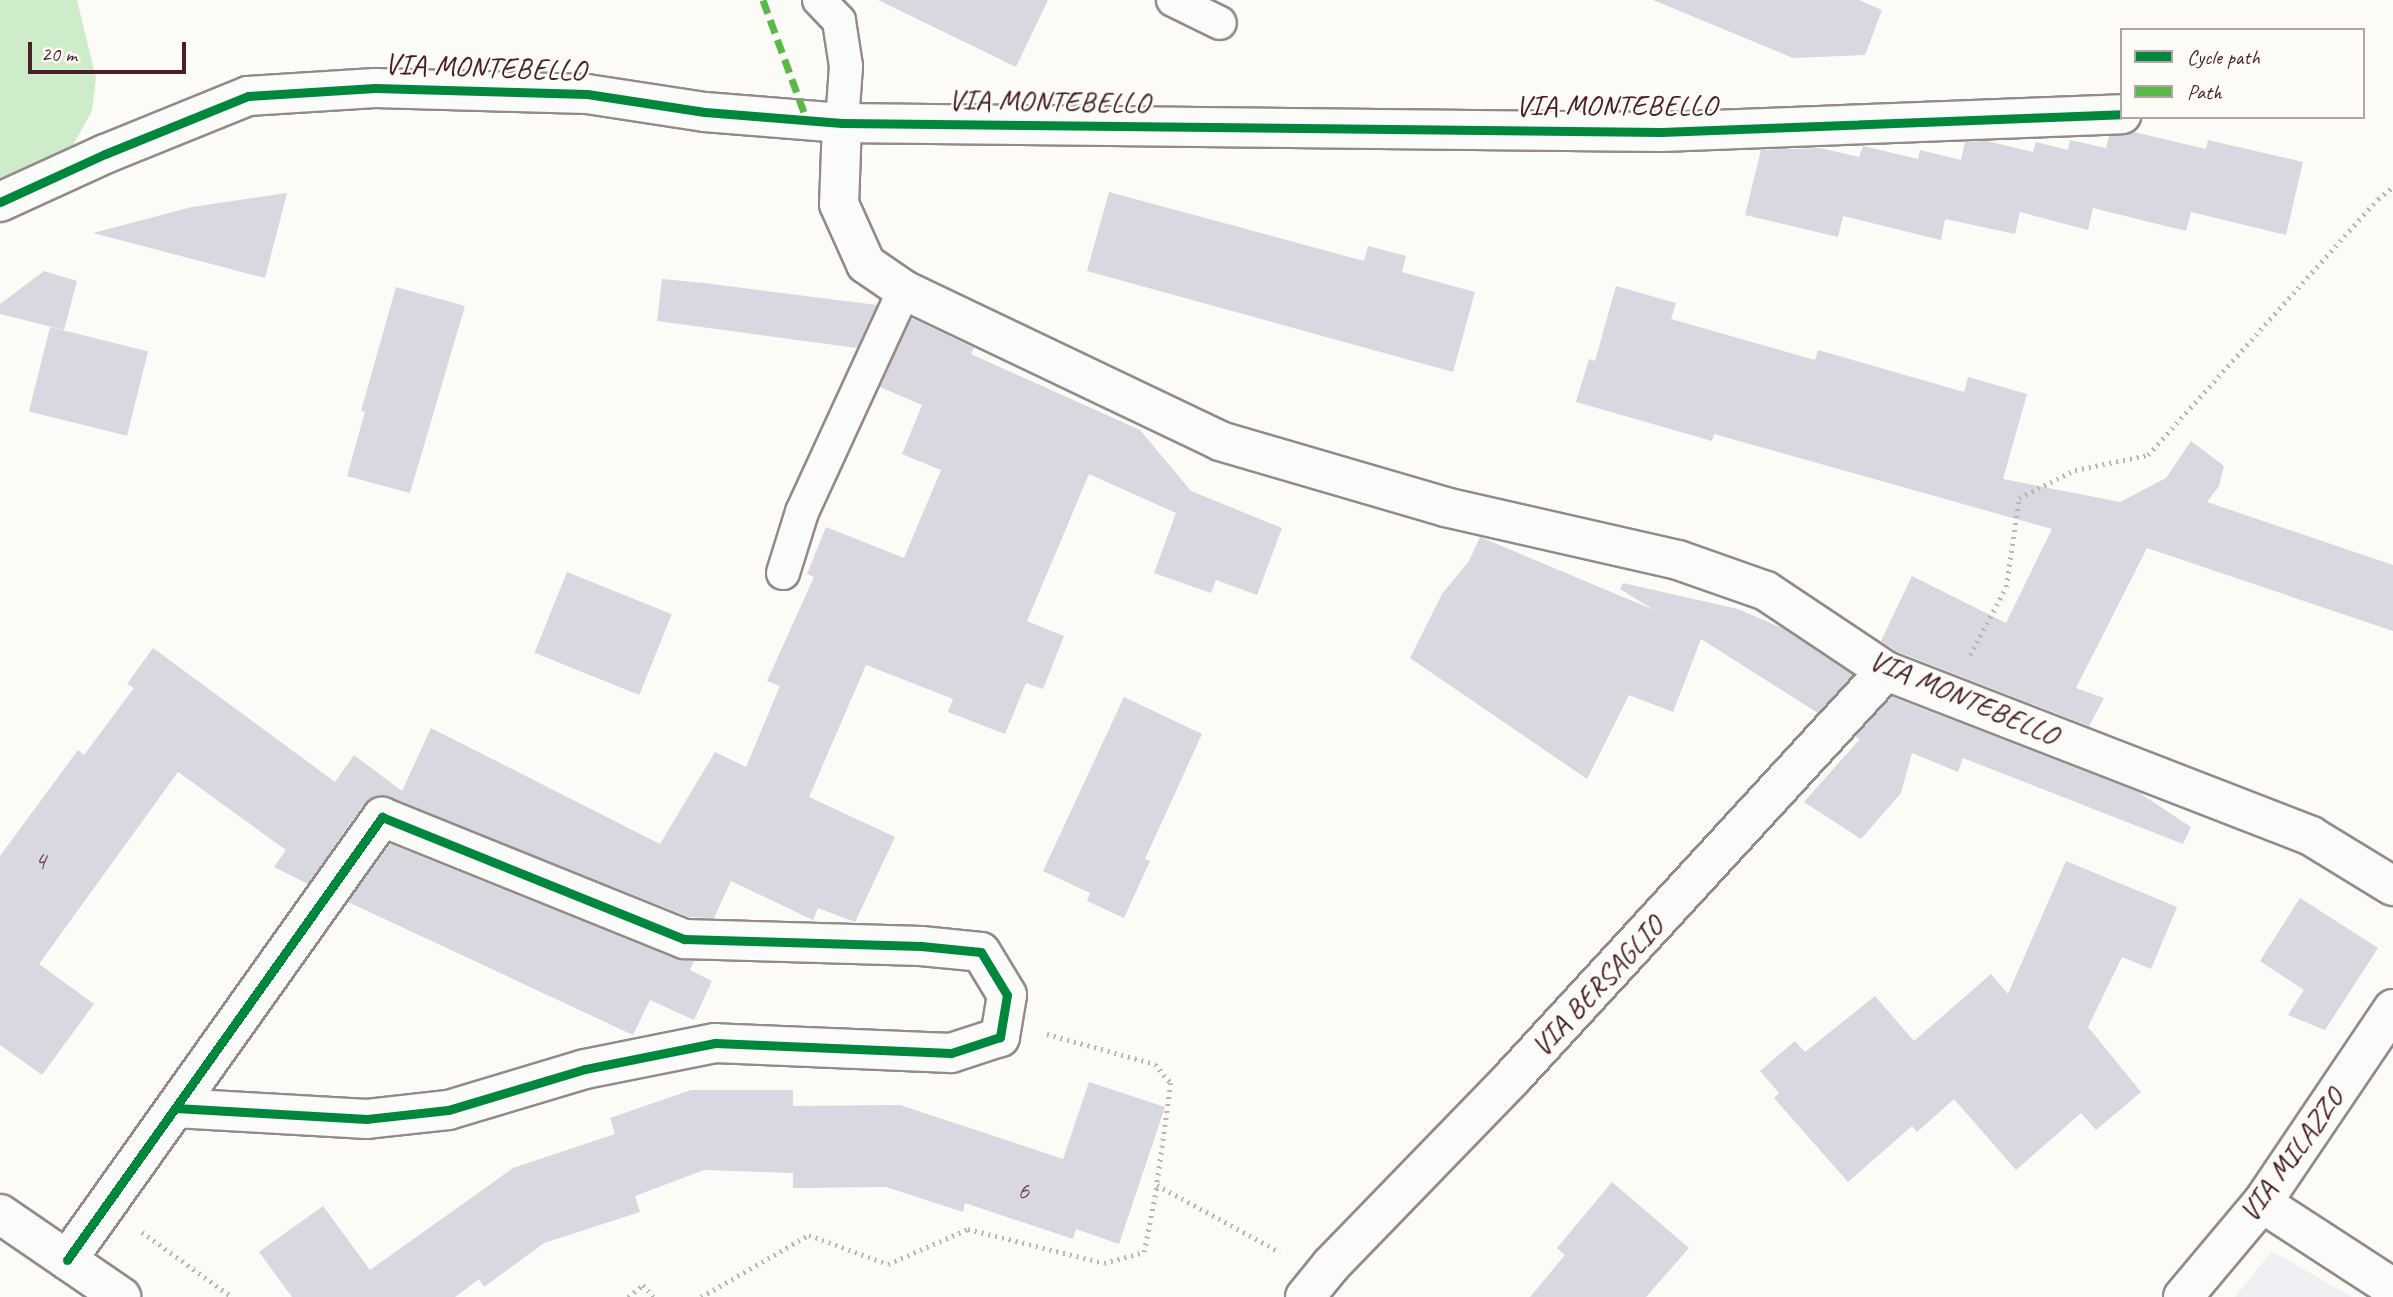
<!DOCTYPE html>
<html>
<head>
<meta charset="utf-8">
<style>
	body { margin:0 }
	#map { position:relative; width:2393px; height:1297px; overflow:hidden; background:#fcfbf8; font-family:Caveat,sans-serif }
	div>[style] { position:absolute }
	.built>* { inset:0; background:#f0eef3 }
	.green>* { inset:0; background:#ceecc9 }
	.building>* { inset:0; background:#d9d7df; transform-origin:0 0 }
	.path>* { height:4.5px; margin-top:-2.25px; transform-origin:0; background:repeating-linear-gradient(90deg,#bbb6b6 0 2px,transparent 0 7px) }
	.roads { filter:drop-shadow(2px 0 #928a8b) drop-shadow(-2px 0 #928a8b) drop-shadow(0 2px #928a8b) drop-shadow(0 -2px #928a8b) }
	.lane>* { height:32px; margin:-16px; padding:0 16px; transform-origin:16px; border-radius:16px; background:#fbfbf9 }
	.street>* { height:38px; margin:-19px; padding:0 19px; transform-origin:19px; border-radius:19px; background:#fbfbf9 }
	.quiet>* { height:7px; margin-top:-3.5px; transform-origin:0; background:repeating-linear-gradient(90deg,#58b947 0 14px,transparent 0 21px) }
	.cycleway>* { height:9px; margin:-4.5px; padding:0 4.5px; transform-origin:4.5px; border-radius:4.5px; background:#00873e }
	span { translate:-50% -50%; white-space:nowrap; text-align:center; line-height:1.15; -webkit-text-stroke:5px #fdfcf7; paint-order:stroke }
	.number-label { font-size:26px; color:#6e4d58 }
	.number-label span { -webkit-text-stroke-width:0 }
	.street-label { font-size:30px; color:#4a1f2b }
	.legend { position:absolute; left:2120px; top:28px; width:245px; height:91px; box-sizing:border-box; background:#fdfcf7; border:2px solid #b5a4a5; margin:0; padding:9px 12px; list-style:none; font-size:21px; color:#4a1f2b }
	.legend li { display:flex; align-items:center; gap:14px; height:35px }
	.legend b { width:35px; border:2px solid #b5a4a5 }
	.scale { position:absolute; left:28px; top:42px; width:158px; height:32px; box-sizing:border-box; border:4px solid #4a1f2b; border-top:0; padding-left:9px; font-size:21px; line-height:24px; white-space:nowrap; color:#4a1f2b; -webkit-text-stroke:5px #fdfcf7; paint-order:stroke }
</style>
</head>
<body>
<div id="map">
	<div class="built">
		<i style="clip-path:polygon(2272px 1251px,2352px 1297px,2235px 1297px)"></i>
	</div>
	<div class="green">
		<i style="clip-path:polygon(0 0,77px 0,96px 78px,92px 111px,72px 147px,0 180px)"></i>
	</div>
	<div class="building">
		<i style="clip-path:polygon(878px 0,1048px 0,1016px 67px)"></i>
		<i style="clip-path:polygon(1653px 0,1859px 0,1882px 10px,1865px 55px,1793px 58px)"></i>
		<i style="clip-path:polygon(2134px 132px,2206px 149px,2208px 140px,2303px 162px,2286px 235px,2191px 212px,2186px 231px,2093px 208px,2088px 230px,2020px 212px,2015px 234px,1945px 219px,1941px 240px,1843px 216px,1838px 237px,1745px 215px,1761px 150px,1820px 148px,1859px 157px,1863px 146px,1918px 159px,1920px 150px,1961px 160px,1965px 142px,1987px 141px,2033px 152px,2036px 142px,2068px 150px,2070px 140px,2106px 148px,2109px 136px)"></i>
		<i style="clip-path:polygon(1109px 192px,1364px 261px,1368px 246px,1406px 256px,1402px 272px,1475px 292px,1453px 372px,1087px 271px)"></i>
		<i style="clip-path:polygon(287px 193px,265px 278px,93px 233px,192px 207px)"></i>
		<i style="clip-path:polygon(44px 271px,77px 281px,64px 330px,0 314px,0 304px)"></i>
		<i style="clip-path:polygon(662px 279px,704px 283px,877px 305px,857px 348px,657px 321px)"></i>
		<i style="clip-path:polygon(1616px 286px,1676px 303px,1671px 319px,1815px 360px,1818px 350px,1964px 392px,1968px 377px,2027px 394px,2003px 479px,2120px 502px,2166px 478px,2191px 441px,2224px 466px,2219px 486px,2207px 502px,2393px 565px,2393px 631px,2147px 548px,2076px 688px,2104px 698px,2089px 726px,1896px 651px,1881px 641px,1912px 576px,2006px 623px,2052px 529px,1714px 434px,1712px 441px,1576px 402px,1589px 359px,1595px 361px)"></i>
		<i style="clip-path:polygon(396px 287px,465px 306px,410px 493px,347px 476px,365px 412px,361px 411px)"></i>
		<i style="clip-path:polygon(911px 318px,974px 348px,971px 354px,1140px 430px,1191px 491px,1282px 528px,1257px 595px,1216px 580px,1211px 593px,1154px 573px,1176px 513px,1089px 474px,1027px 621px,1064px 636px,1043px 689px,1026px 683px,1005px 734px,948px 712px,953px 699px,866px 665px,809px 797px,895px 837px,855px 922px,818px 908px,813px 920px,731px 881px,714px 918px,689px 917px,381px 795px,364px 804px,308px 884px,274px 867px,286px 850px,178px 772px,39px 964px,94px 1004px,42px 1075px,0 1045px,0 856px,78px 750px,84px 755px,134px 688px,127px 684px,153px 648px,335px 782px,354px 755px,402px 791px,431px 728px,660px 844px,715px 752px,746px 767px,780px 686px,767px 681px,814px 577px,807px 574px,826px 527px,904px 558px,941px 470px,902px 454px,922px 405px,880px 387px)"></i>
		<i style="left:50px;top:327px;width:101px;height:87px;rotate:14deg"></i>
		<i style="clip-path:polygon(1480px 537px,1654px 610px,1620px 589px,1623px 583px,1738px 609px,1782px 628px,1853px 675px,1818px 713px,1701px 639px,1673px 712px,1629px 695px,1587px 779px,1410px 658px,1442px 594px,1469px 561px)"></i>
		<i style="left:567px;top:572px;width:113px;height:87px;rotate:22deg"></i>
		<i style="clip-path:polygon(1124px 697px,1202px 734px,1145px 859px,1150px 861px,1124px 918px,1087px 901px,1090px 893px,1043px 871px)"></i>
		<i style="clip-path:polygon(1892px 697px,2138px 792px,2191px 827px,2183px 844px,1963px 758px,1958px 772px,1912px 753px,1901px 793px,1861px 839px,1804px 802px,1860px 739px,1855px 737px)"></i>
		<i style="clip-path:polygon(390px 844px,676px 959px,694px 961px,690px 970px,712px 981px,694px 1020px,650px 1000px,633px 1035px,348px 902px)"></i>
		<i style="clip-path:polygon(2066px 861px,2177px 907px,2151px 969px,2122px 957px,2088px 1027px,2141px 1092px,2096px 1130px,2081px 1113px,2016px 1170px,1954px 1099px,1917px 1132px,1912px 1126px,1848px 1182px,1774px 1098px,1779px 1093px,1760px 1071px,1795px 1041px,1805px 1052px,1875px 996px,1914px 1041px,1991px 974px,2008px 994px)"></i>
		<i style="clip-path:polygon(2300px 898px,2378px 948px,2325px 1030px,2288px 1015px,2304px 990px,2260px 961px)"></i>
		<i style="clip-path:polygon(1089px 1082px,1165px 1107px,1119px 1244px,1076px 1229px,1073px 1239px,965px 1203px,963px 1212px,886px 1187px,793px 1188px,793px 1173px,704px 1170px,635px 1196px,640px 1212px,544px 1243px,484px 1287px,479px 1279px,455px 1297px,292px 1297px,259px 1252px,323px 1206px,370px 1270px,513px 1168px,615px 1134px,610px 1118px,691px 1090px,793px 1090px,793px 1106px,900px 1105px,1063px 1159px)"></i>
		<i style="clip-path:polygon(1612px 1182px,1689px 1248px,1646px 1297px,1530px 1297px,1565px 1255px,1557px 1248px)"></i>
	</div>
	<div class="path">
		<i style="left:1970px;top:655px;width:77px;rotate:-62.1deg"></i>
		<i style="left:2006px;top:587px;width:90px;rotate:-81.7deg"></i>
		<i style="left:2019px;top:498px;width:63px;rotate:-26.6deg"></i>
		<i style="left:2075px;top:470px;width:75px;rotate:-11.6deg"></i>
		<i style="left:2148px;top:455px;width:344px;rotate:-48.1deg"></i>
		<i style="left:2378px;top:199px;width:19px;rotate:-39deg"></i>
		<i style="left:1047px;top:1034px;width:112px;rotate:15.5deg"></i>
		<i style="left:1155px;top:1064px;width:25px;rotate:50deg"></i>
		<i style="left:1171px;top:1083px;width:103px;rotate:97.8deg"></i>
		<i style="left:1157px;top:1185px;width:140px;rotate:28.6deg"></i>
		<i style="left:142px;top:1232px;width:111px;rotate:35.8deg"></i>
		<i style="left:628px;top:1297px;width:19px;rotate:-39deg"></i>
		<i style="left:643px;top:1285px;width:16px;rotate:47deg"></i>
		<i style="left:701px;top:1297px;width:125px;rotate:-29.9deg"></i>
		<i style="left:809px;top:1235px;width:84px;rotate:20.2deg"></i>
		<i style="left:888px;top:1264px;width:87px;rotate:-23.6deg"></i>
		<i style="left:968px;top:1229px;width:140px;rotate:14deg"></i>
		<i style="left:1104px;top:1263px;width:41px;rotate:-15.4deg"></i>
		<i style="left:1144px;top:1252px;width:68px;rotate:-79deg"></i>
	</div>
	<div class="roads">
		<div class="lane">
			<i style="left:819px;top:0;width:29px;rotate:46deg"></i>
			<i style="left:839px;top:21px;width:46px;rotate:81.2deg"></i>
			<i style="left:846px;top:66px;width:57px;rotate:94deg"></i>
			<i style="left:1173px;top:0;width:52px;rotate:26.1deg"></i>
			<i style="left:783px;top:573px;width:64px;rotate:-72.7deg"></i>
			<i style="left:802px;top:512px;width:244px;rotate:-65.3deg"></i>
		</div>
		<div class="street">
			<i style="left:842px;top:123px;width:81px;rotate:92.1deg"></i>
			<i style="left:839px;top:204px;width:66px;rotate:65.8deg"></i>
			<i style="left:866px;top:264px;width:46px;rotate:34.4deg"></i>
			<i style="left:904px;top:290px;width:350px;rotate:25.5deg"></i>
			<i style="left:1220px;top:441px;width:234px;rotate:16.3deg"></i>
			<i style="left:1445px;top:507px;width:239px;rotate:12.8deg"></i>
			<i style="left:1678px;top:560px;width:93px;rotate:19.4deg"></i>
			<i style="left:1766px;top:591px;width:144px;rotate:33.7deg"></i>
			<i style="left:1886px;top:671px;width:456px;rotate:21.2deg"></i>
			<i style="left:2311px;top:836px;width:96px;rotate:31.4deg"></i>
			<i style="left:0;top:202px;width:115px;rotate:-24.6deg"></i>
			<i style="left:105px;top:154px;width:154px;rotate:-22.1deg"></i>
			<i style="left:248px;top:96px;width:127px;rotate:-3.6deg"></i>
			<i style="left:375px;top:88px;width:212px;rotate:1.6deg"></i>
			<i style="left:587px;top:94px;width:119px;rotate:8.7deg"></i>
			<i style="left:705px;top:112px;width:137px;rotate:4.6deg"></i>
			<i style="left:842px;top:123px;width:819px;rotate:0.63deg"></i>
			<i style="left:1661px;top:132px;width:461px;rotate:-2.2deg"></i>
			<i style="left:2262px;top:1203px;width:156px;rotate:33deg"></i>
			<i style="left:0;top:1214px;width:147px;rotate:34.4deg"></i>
			<i style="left:67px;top:1260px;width:544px;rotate:-54.58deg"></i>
			<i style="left:382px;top:817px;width:326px;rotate:22deg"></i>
			<i style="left:684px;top:939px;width:237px;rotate:1.7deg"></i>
			<i style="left:921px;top:946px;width:60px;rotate:5.7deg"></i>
			<i style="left:981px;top:952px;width:50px;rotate:58.8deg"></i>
			<i style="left:1007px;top:995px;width:43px;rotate:99.5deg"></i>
			<i style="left:1000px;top:1037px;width:52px;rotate:161.9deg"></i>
			<i style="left:951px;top:1053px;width:236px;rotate:-177.6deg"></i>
			<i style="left:715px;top:1043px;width:133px;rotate:168.7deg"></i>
			<i style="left:585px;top:1069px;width:143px;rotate:163.3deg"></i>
			<i style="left:448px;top:1110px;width:81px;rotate:173.7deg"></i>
			<i style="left:367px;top:1119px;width:192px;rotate:-176.7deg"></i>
			<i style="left:1305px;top:1297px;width:41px;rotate:-50.9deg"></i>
			<i style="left:1331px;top:1265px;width:262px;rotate:-45.9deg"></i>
			<i style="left:1513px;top:1077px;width:551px;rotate:-47.43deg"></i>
			<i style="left:2183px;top:1297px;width:123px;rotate:-50deg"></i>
			<i style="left:2262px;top:1203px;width:234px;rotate:-56deg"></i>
		</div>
	</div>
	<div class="quiet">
		<i style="left:763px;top:0;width:128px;rotate:69.9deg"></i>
	</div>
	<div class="cycleway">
		<i style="left:0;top:202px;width:115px;rotate:-24.6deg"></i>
		<i style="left:105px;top:154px;width:154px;rotate:-22.1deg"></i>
		<i style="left:248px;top:96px;width:127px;rotate:-3.6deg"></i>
		<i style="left:375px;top:88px;width:212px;rotate:1.6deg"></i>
		<i style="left:587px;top:94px;width:119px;rotate:8.7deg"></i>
		<i style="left:705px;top:112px;width:137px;rotate:4.6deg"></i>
		<i style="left:842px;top:123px;width:819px;rotate:0.63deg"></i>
		<i style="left:1661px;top:132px;width:461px;rotate:-2.2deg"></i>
		<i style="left:67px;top:1260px;width:544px;rotate:-54.58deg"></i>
		<i style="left:382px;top:817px;width:326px;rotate:22deg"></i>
		<i style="left:684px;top:939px;width:237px;rotate:1.7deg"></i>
		<i style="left:921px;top:946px;width:60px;rotate:5.7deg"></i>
		<i style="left:981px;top:952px;width:50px;rotate:58.8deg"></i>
		<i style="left:1007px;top:995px;width:43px;rotate:99.5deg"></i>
		<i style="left:1000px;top:1037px;width:52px;rotate:161.9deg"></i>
		<i style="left:951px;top:1053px;width:236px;rotate:-177.6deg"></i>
		<i style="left:715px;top:1043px;width:133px;rotate:168.7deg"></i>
		<i style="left:585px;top:1069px;width:143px;rotate:163.3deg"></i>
		<i style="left:448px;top:1110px;width:81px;rotate:173.7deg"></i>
		<i style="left:367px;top:1119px;width:192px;rotate:-176.7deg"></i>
	</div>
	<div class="number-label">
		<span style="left:40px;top:861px">4</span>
		<span style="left:1023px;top:1191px">6</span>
	</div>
	<div class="street-label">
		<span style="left:485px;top:67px;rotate:2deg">VIA MONTEBELLO</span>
		<span style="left:1049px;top:101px;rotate:1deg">VIA MONTEBELLO</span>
		<span style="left:1616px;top:105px">VIA MONTEBELLO</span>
		<span style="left:1964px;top:697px;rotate:23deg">VIA MONTEBELLO</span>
		<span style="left:1597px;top:986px;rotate:-47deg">VIA BERSAGLIO</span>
		<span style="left:2291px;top:1155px;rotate:-54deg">VIA MILAZZO</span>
	</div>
	<ul class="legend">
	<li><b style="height:9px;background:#00873e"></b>Cycle path</li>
	<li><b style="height:9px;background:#58b947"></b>Path</li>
	</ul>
	<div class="scale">20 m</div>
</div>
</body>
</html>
